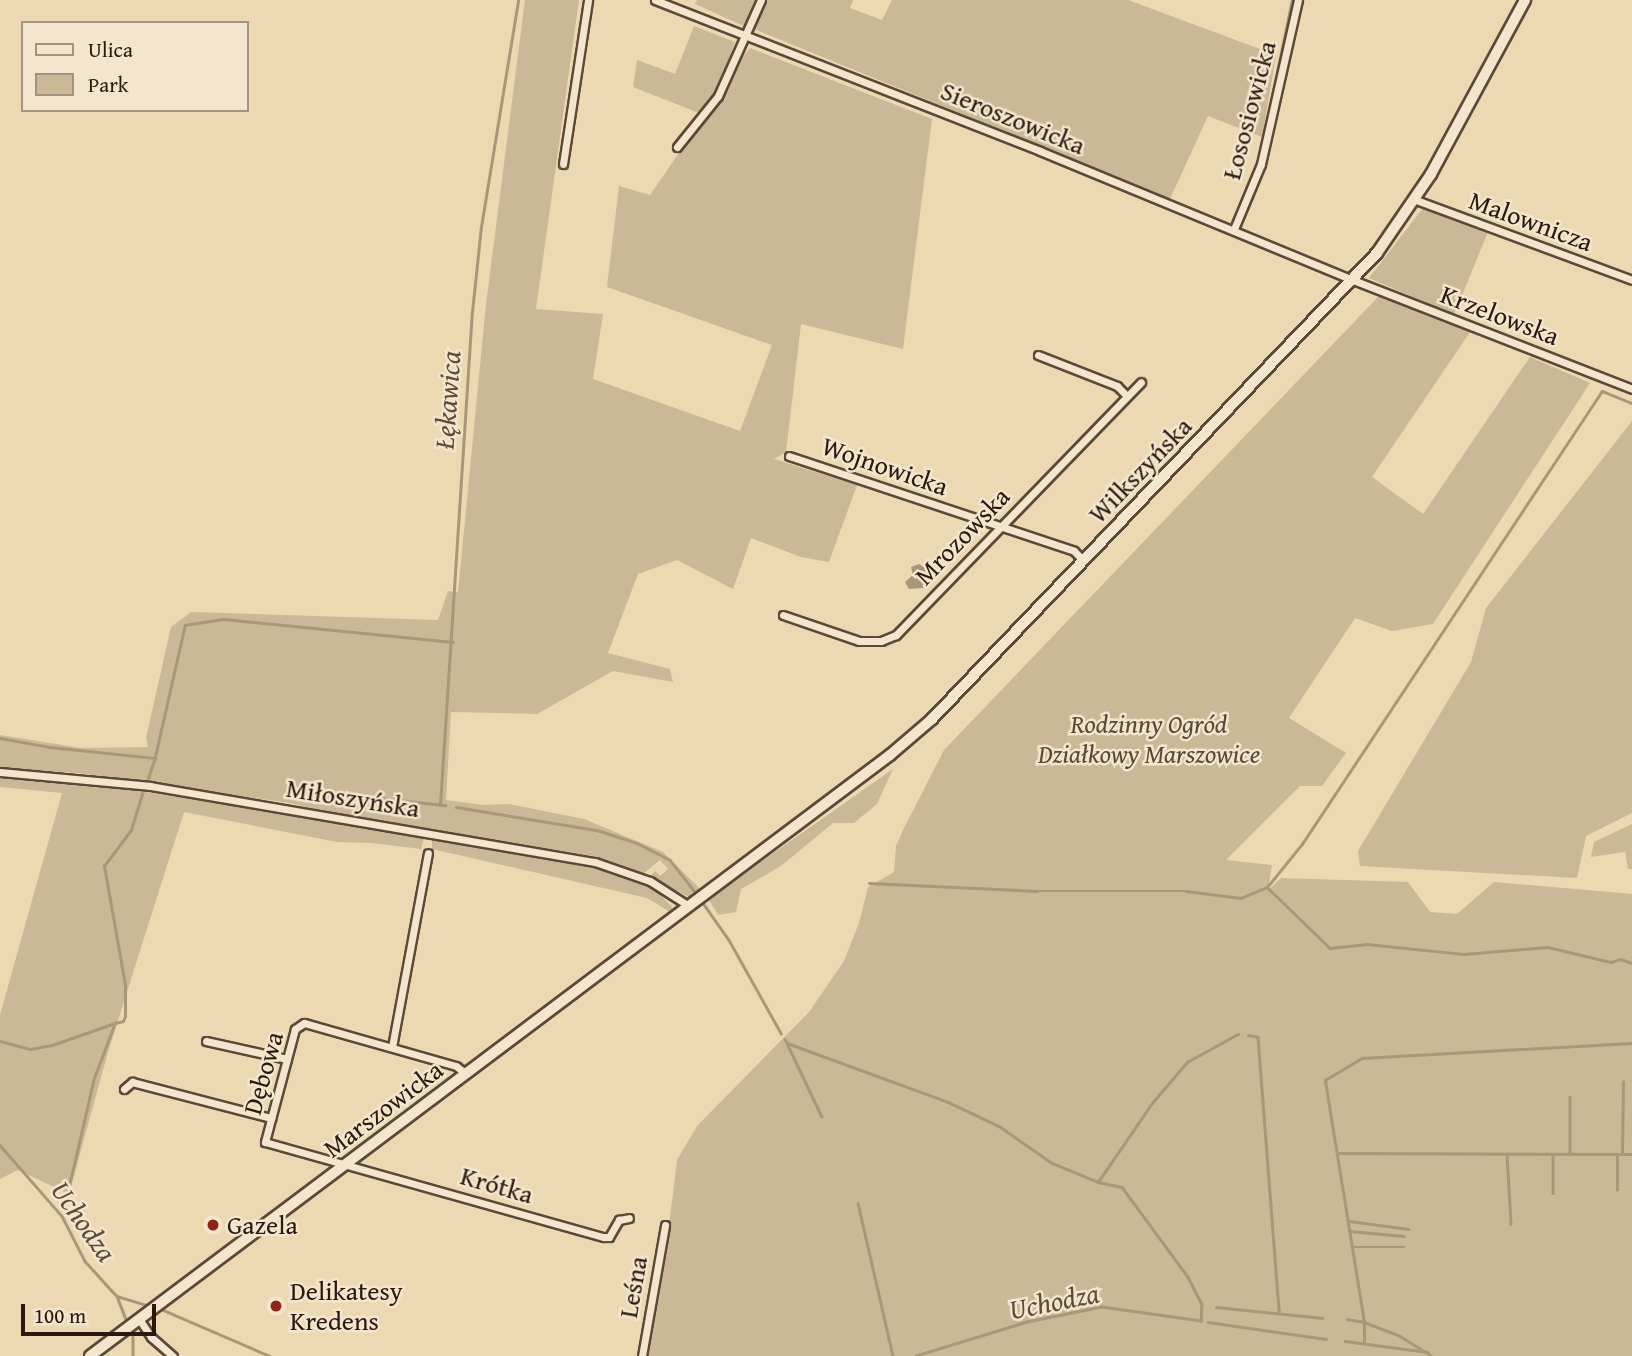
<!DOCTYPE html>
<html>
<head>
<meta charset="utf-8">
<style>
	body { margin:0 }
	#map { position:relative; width:1632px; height:1356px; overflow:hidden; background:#ecd9b2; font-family:"Gentium Book Plus",serif }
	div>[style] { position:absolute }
	.green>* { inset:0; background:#cbb896 }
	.water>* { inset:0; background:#aa977a }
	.stream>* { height:2.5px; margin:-1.25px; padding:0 1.25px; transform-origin:1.25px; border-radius:1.25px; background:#aa977a }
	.roads { filter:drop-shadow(2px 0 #5b4837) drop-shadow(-2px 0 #5b4837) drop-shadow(0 2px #5b4837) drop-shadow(0 -2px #5b4837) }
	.street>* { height:7px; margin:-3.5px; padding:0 3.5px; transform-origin:3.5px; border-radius:3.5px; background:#f3e6cd }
	.secondary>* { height:10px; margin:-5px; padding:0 5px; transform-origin:5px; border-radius:5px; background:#f3e6cd }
	.dots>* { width:19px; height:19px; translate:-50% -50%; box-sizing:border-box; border:4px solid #f3e6cd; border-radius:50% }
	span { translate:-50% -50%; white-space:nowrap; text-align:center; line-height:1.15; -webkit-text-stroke:5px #f3e6cd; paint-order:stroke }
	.street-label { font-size:26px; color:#2b180e }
	.park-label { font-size:26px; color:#5b4837; font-style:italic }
	.poi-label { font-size:26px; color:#2b180e }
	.left { translate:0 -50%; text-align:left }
	.water-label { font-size:28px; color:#5e4b39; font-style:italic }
	.legend { position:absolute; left:21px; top:21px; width:228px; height:91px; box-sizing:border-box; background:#f3e6cd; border:2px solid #a39481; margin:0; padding:9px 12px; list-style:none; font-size:21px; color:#2b180e }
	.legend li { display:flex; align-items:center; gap:14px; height:35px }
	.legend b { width:35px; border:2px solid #a39481 }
	.scale { position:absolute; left:21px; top:1304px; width:135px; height:32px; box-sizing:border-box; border:4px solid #2b180e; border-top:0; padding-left:9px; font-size:21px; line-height:24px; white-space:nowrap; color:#2b180e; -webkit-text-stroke:5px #f3e6cd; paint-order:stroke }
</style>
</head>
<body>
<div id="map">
	<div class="green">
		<i style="clip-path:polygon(525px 0,579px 0,536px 309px,603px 314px,593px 379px,740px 431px,772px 345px,607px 287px,619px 186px,650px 195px,681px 150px,714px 111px,728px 91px,739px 62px,750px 48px,932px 119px,903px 349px,801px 324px,786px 452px,774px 459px,857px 485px,829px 562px,801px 557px,751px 538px,733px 589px,677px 560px,638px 574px,608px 653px,670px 669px,673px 682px,613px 671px,537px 714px,451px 712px,446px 800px,483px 805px,509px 804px,584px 819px,663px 852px,701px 890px,689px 897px,650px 877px,655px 871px,660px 876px,668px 869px,660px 860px,643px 874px,593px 856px,336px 814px,290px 803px,79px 773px,0 768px,0 735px,81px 748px,148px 747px,146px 738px,171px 627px,191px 612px,438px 620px,448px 591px,458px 592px,486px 304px)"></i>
		<i style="clip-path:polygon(697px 0,755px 0,744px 26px,695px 4px)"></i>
		<i style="clip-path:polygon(767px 0,853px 0,850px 8px,882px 20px,892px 0,1128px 0,1276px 55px,1262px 137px,1208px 116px,1170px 199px,754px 29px)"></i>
		<i style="clip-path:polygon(694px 26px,735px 42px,716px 92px,699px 113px,633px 87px,637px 60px,675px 74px)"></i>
		<i style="clip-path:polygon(1423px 208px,1488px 232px,1454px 315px,1369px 278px)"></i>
		<i style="clip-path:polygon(1379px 296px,1470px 332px,1372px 477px,1423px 514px,1530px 357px,1590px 383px,1433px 624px,1392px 631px,1355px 618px,1289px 718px,1346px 753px,1322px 786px,1300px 786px,1226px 860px,1272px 865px,1268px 890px,1281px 878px,1408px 882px,1430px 912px,1457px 914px,1494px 882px,1632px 894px,1632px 1356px,647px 1356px,665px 1259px,677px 1160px,697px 1126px,809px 1012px,844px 961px,859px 923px,868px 887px,894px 872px,896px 846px,904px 828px,944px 750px)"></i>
		<i style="clip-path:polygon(1632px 421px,1632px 813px,1586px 836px,1577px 878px,1360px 866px,1358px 851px,1471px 662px,1486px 608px)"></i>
		<i style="clip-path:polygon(893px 769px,877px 804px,854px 823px,833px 823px,781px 866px,741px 889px,736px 912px,718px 915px,709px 900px,715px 894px)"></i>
		<i style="clip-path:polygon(0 777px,115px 787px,425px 836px,421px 849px,372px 843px,337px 842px,184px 812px,108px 1052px,69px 1194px,18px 1170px,0 1179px,0 1015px,62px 793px,0 787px)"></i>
		<i style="clip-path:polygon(1632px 824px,1632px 869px,1628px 869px,1625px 852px,1591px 857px,1594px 842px)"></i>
		<i style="clip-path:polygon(432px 838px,558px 859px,625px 876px,656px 890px,673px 908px,670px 912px,647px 898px,432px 849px)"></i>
	</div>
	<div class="water">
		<i style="clip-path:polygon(919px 564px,927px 569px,929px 576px,923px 588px,909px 589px,905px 582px,913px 575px,911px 567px)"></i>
	</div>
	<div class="stream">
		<i style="left:1266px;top:125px;width:128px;rotate:-78.3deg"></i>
		<i style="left:0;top:738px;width:51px;rotate:10.2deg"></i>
		<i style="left:50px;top:747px;width:106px;rotate:6deg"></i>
		<i style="left:148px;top:778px;width:18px;rotate:-71deg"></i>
		<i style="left:154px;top:761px;width:139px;rotate:-77.2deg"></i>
		<i style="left:185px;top:625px;width:39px;rotate:-9deg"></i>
		<i style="left:224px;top:619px;width:230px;rotate:5.7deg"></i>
		<i style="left:334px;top:793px;width:112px;rotate:6.2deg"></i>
		<i style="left:440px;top:805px;width:494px;rotate:-86.3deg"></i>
		<i style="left:472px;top:312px;width:85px;rotate:-84deg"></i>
		<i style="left:481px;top:227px;width:230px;rotate:-80.7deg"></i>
		<i style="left:456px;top:807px;width:143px;rotate:9.3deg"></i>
		<i style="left:597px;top:830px;width:42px;rotate:18deg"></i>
		<i style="left:637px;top:843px;width:37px;rotate:27deg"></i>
		<i style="left:670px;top:860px;width:42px;rotate:51.8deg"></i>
		<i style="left:869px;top:883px;width:168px;rotate:2.7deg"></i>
		<i style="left:1037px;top:891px;width:149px"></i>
		<i style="left:1186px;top:891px;width:55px;rotate:7.3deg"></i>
		<i style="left:1241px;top:898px;width:28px;rotate:-23deg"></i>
		<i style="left:1267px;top:887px;width:88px;rotate:44.1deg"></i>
		<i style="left:1330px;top:948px;width:37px;rotate:-6deg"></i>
		<i style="left:1367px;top:944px;width:98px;rotate:5.9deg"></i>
		<i style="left:1464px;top:954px;width:84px;rotate:-4.8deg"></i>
		<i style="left:1548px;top:947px;width:65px;rotate:13.4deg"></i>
		<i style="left:1611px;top:962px;width:9px;rotate:-18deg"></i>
		<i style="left:1620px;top:959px;width:13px;rotate:18deg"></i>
		<i style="left:1267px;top:887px;width:55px;rotate:-50.9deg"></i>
		<i style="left:1302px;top:844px;width:543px;rotate:-56.49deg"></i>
		<i style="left:1602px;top:391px;width:32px;rotate:22deg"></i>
		<i style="left:703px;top:903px;width:45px;rotate:54.9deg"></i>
		<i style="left:729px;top:940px;width:107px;rotate:60.8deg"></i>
		<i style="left:1248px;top:1035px;width:10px;rotate:11deg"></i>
		<i style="left:1258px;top:1037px;width:276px;rotate:85.6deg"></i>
		<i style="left:785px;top:1039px;width:86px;rotate:64.6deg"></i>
		<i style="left:0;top:1041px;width:31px;rotate:15deg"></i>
		<i style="left:30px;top:1049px;width:22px;rotate:-10deg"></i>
		<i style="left:52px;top:1045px;width:67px;rotate:-19.2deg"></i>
		<i style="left:787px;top:1043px;width:171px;rotate:20.1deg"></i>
		<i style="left:948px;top:1102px;width:56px;rotate:25.2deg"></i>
		<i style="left:999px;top:1126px;width:65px;rotate:34.9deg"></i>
		<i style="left:1052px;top:1163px;width:50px;rotate:22.4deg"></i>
		<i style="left:1098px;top:1182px;width:25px;rotate:12deg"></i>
		<i style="left:1122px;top:1187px;width:112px;rotate:53.7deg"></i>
		<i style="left:1188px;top:1277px;width:30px;rotate:63deg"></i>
		<i style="left:1202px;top:1304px;width:17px;rotate:93deg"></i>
		<i style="left:1201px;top:1321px;width:100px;rotate:-172deg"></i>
		<i style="left:1102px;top:1307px;width:76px;rotate:168.7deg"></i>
		<i style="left:1027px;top:1322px;width:116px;rotate:163deg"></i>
		<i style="left:1570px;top:1097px;width:56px;rotate:90deg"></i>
		<i style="left:0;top:1145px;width:94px;rotate:48.9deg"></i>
		<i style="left:62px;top:1216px;width:51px;rotate:62.9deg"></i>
		<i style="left:85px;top:1261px;width:39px;rotate:48deg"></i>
		<i style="left:111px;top:1290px;width:8px;rotate:45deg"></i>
		<i style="left:117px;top:1296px;width:30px;rotate:17deg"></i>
		<i style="left:1338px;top:1153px;width:294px;rotate:0.2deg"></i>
		<i style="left:1507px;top:1154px;width:70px;rotate:86.7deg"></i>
		<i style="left:1622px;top:1154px;width:72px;rotate:-89.2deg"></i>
		<i style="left:1553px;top:1155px;width:38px;rotate:90deg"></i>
		<i style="left:1098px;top:1182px;width:96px;rotate:-55.6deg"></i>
		<i style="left:1152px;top:1103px;width:54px;rotate:-49.5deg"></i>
		<i style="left:1187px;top:1062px;width:58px;rotate:-28.8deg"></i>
		<i style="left:1617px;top:1190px;width:35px;rotate:-90deg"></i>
		<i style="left:66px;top:1199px;width:124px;rotate:-77deg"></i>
		<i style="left:94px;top:1078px;width:59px;rotate:-69.1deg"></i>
		<i style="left:115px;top:1023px;width:8px;rotate:-14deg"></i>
		<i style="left:123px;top:1021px;width:5px;rotate:-68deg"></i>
		<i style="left:125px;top:1016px;width:31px;rotate:-90deg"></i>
		<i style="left:125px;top:985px;width:121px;rotate:-100deg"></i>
		<i style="left:104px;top:866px;width:45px;rotate:-53.1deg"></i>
		<i style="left:131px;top:830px;width:38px;rotate:-73deg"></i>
		<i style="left:858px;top:1203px;width:157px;rotate:77.1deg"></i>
		<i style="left:1349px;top:1221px;width:60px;rotate:7.7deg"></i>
		<i style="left:1349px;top:1231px;width:55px;rotate:5.2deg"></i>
		<i style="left:1352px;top:1247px;width:52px"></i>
		<i style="left:117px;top:1296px;width:25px;rotate:69deg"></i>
		<i style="left:1216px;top:1307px;width:107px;rotate:5.9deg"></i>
		<i style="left:163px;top:1310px;width:116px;rotate:23.3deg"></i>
		<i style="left:1347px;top:1319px;width:17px;rotate:10deg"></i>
		<i style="left:1364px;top:1322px;width:39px;rotate:21deg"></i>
		<i style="left:1400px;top:1336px;width:28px;rotate:32deg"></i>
		<i style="left:1208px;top:1322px;width:119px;rotate:8.2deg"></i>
		<i style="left:133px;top:1333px;width:23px;rotate:90deg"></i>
		<i style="left:1345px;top:1341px;width:83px;rotate:7.6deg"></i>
		<i style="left:1427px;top:1352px;width:6px;rotate:45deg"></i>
		<i style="left:1364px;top:1344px;width:22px;rotate:-90deg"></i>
		<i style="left:1364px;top:1322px;width:245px;rotate:-99.2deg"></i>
		<i style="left:1325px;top:1080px;width:43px;rotate:-30.7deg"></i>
		<i style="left:1362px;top:1058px;width:270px;rotate:-3.2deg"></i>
	</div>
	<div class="roads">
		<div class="street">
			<i style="left:655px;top:0;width:414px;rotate:21.4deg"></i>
			<i style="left:1040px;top:151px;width:339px;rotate:22.4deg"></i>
			<i style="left:1353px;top:280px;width:300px;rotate:21.3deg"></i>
			<i style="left:677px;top:147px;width:65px;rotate:-51.2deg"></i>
			<i style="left:718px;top:96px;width:105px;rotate:-65.9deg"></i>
			<i style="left:563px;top:164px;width:166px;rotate:-81.3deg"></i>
			<i style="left:1416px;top:200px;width:230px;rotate:20.3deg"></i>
			<i style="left:1234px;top:229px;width:70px;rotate:-67.4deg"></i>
			<i style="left:1261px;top:164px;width:168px;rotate:-77.3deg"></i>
			<i style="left:1038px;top:355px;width:85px;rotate:21.4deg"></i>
			<i style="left:1117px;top:386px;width:14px;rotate:45deg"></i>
			<i style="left:789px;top:456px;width:300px;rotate:18.4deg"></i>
			<i style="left:1074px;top:551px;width:13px;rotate:45deg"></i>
			<i style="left:783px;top:615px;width:80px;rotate:18.9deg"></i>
			<i style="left:859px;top:641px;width:22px"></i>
			<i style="left:881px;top:641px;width:16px;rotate:-22deg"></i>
			<i style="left:896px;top:635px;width:352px;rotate:-45.9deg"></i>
			<i style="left:0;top:772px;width:151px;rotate:5.3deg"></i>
			<i style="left:150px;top:786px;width:451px;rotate:9.7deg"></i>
			<i style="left:595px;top:862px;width:58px;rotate:19.1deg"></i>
			<i style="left:650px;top:881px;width:46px;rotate:32.7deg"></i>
			<i style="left:206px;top:1041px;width:83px;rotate:12.5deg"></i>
			<i style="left:392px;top:1047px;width:197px;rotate:-79.5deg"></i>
			<i style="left:465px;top:1073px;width:11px;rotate:-142deg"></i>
			<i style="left:456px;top:1066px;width:158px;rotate:-164.2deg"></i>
			<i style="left:304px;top:1023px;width:11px;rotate:146deg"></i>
			<i style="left:295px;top:1029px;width:117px;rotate:104.9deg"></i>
			<i style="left:265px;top:1142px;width:352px;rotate:15.7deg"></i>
			<i style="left:604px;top:1237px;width:5px"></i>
			<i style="left:609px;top:1237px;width:20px;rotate:-60deg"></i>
			<i style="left:619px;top:1220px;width:10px;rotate:-11deg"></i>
			<i style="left:124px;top:1089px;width:11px;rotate:-41deg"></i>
			<i style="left:132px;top:1082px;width:144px;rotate:14.5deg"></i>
			<i style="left:139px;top:1319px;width:22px;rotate:56deg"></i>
			<i style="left:151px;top:1337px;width:29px;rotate:41deg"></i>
			<i style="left:642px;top:1356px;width:133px;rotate:-80deg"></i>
		</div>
		<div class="secondary">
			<i style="left:90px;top:1356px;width:1001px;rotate:-36.92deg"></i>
			<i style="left:890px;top:755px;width:55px;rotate:-40.6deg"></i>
			<i style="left:932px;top:719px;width:644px;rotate:-46.32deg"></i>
			<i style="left:1377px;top:253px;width:96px;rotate:-55.6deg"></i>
			<i style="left:1431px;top:174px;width:198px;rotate:-61.6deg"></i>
		</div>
	</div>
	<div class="dots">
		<i style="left:213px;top:1225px;background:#8f2418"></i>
		<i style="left:276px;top:1306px;background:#8f2418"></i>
	</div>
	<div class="street-label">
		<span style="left:1249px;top:110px;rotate:-75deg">Łososiowicka</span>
		<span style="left:1013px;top:118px;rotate:22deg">Sieroszowicka</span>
		<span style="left:1531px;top:221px;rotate:20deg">Malownicza</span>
		<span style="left:1500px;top:315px;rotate:21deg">Krzelowska</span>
		<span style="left:885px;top:466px;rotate:19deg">Wojnowicka</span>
		<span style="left:1140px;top:470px;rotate:-46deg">Wilkszyńska</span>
		<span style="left:962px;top:536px;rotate:-46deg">Mrozowska</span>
		<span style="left:353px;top:798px;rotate:9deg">Miłoszyńska</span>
		<span style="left:263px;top:1073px;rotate:-74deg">Dębowa</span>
		<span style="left:383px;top:1109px;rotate:-37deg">Marszowicka</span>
		<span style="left:497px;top:1185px;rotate:16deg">Krótka</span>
		<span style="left:633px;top:1287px;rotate:-80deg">Leśna</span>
	</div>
	<div class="park-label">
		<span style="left:1149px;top:739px">Rodzinny Ogród<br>Działkowy Marszowice</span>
	</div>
	<div class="poi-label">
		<span class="left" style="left:227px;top:1225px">Gazela</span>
		<span class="left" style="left:290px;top:1306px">Delikatesy<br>Kredens</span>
	</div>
	<div class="water-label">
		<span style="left:447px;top:400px;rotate:-86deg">Łękawica</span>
		<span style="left:84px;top:1221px;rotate:55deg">Uchodza</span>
		<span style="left:1054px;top:1301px;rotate:-11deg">Uchodza</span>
	</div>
	<ul class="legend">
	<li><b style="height:9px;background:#f3e6cd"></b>Ulica</li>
	<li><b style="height:19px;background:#cbb896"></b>Park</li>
	</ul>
	<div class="scale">100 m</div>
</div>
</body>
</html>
